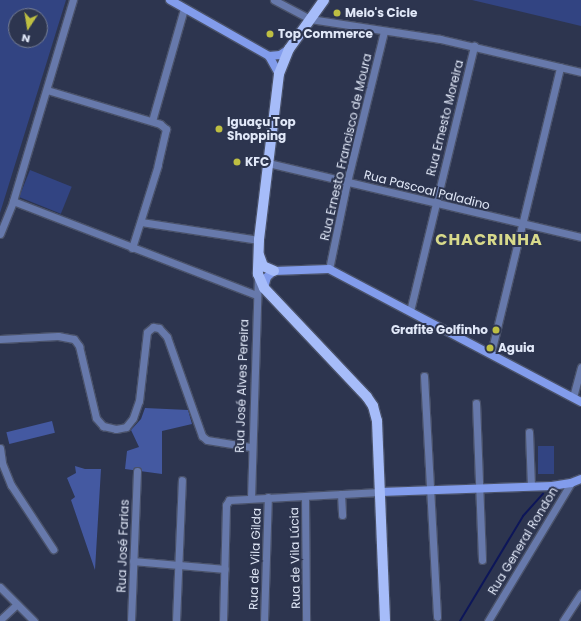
<!DOCTYPE html>
<html>
<head>
<meta charset="utf-8">
<style>
	body { margin:0 }
	#map { position:relative; width:581px; height:621px; overflow:hidden; background:#2d354f; font-family:Poppins,sans-serif }
	div>[style] { position:absolute }
	.green>* { inset:0; background:#324482; transform-origin:0 0 }
	.forest>* { inset:0; background:#4459a1; transform-origin:0 0 }
	.stream>* { height:2px; margin:-1px; padding:0 1px; transform-origin:1px; border-radius:1px; background:#0d1659 }
	.roads { filter:drop-shadow(1px 0 #4a526a) drop-shadow(-1px 0 #4a526a) drop-shadow(0 1px #4a526a) drop-shadow(0 -1px #4a526a) }
	.street>* { height:7px; margin:-3.5px; padding:0 3.5px; transform-origin:3.5px; border-radius:3.5px; background:#6779ab }
	.secondary>* { height:8px; margin:-4px; padding:0 4px; transform-origin:4px; border-radius:4px; background:#829cec }
	.primary>* { height:10px; margin:-5px; padding:0 5px; transform-origin:5px; border-radius:5px; background:#a6bcf9 }
	.dots>* { width:11px; height:11px; translate:-50% -50%; box-sizing:border-box; border:2px solid #2d354f; border-radius:50% }
	span { translate:-50% -50%; white-space:nowrap; text-align:center; line-height:1.15; -webkit-text-stroke:4px #2d354f; paint-order:stroke }
	.poi-label { font-size:12px; color:#e1e8f8; font-weight:700 }
	.left { translate:0 -50%; text-align:left }
	.right { translate:-100% -50%; text-align:right }
	.street-label { font-size:12px; color:#e1e8f8 }
	.district-label { font-size:16px; color:#d8da8b; font-weight:700; letter-spacing:1px }
	.north { position:absolute; left:8px; top:8px; width:40px; height:40px; box-sizing:border-box; background:#2d354f; border:1px solid #757d93; border-radius:50%; rotate:192deg; font-size:11px; font-weight:700; line-height:16px; text-align:center; color:#e1e8f8 }
	.north::after { content:''; display:block; margin:auto; width:14px; height:18px; background:#bebf42; clip-path:polygon(50% 0,100% 100%,50% 72%,0 100%) }
</style>
</head>
<body>
<div id="map">
	<div class="green">
		<i style="clip-path:polygon(evenodd,0 0,66px 0,0 213px,0 0,16px 16px,40px 16px,40px 40px,16px 40px,16px 16px)"></i>
		<i style="clip-path:polygon(472px 0,581px 0,581px 26px)"></i>
		<i style="left:30px;top:170px;width:45px;height:29px;rotate:22deg"></i>
		<i style="left:538px;top:446px;width:16px;height:28px"></i>
	</div>
	<div class="forest">
		<i style="clip-path:polygon(145px 408px,188px 410px,192px 424px,162px 431px,162px 474px,125px 469px,127px 451px,139px 447px,131px 430px,141px 419px)"></i>
		<i style="left:52px;top:421px;width:12px;height:47px;rotate:76deg"></i>
		<i style="clip-path:polygon(75px 466px,85px 469px,101px 469px,95px 570px,71px 500px,75px 497px,67px 478px,76px 473px)"></i>
	</div>
	<div class="stream">
		<i style="left:460px;top:621px;width:122px;rotate:-59deg"></i>
		<i style="left:523px;top:516px;width:30px;rotate:-48deg"></i>
	</div>
	<div class="roads">
		<div class="street">
			<i style="left:274px;top:0;width:41px;rotate:27.8deg"></i>
			<i style="left:310px;top:19px;width:132px;rotate:8.7deg"></i>
			<i style="left:440px;top:39px;width:145px;rotate:13.2deg"></i>
			<i style="left:47px;top:90px;width:118px;rotate:16.7deg"></i>
			<i style="left:160px;top:124px;width:8px;rotate:40deg"></i>
			<i style="left:166px;top:129px;width:37px;rotate:103deg"></i>
			<i style="left:158px;top:165px;width:87px;rotate:107.4deg"></i>
			<i style="left:152px;top:121px;width:116px;rotate:-74.1deg"></i>
			<i style="left:268px;top:163px;width:322px;rotate:13.3deg"></i>
			<i style="left:13px;top:201px;width:261px;rotate:21.1deg"></i>
			<i style="left:141px;top:222px;width:119px;rotate:8.7deg"></i>
			<i style="left:0;top:234px;width:35px;rotate:-68deg"></i>
			<i style="left:13px;top:201px;width:210px;rotate:-73.4deg"></i>
			<i style="left:329px;top:269px;width:89px;rotate:-78.3deg"></i>
			<i style="left:347px;top:182px;width:155px;rotate:-76.2deg"></i>
			<i style="left:410px;top:311px;width:273px;rotate:-76.4deg"></i>
			<i style="left:0;top:339px;width:58px;rotate:-3deg"></i>
			<i style="left:58px;top:336px;width:16px;rotate:11deg"></i>
			<i style="left:74px;top:339px;width:9px;rotate:54deg"></i>
			<i style="left:79px;top:346px;width:74px;rotate:76.7deg"></i>
			<i style="left:96px;top:418px;width:11px;rotate:49deg"></i>
			<i style="left:103px;top:426px;width:13px;rotate:13deg"></i>
			<i style="left:116px;top:429px;width:10px;rotate:-11deg"></i>
			<i style="left:126px;top:427px;width:11px;rotate:-52deg"></i>
			<i style="left:133px;top:418px;width:18px;rotate:-71deg"></i>
			<i style="left:139px;top:401px;width:69px;rotate:-83.4deg"></i>
			<i style="left:147px;top:332px;width:8px;rotate:-40deg"></i>
			<i style="left:153px;top:327px;width:6px;rotate:9deg"></i>
			<i style="left:159px;top:328px;width:12px;rotate:48deg"></i>
			<i style="left:167px;top:337px;width:105px;rotate:70.5deg"></i>
			<i style="left:202px;top:436px;width:6px;rotate:39deg"></i>
			<i style="left:207px;top:440px;width:44px;rotate:9.2deg"></i>
			<i style="left:491px;top:353px;width:294px;rotate:-76.4deg"></i>
			<i style="left:424px;top:376px;width:241px;rotate:86.9deg"></i>
			<i style="left:573px;top:397px;width:31px;rotate:-75deg"></i>
			<i style="left:476px;top:403px;width:157px;rotate:87.8deg"></i>
			<i style="left:529px;top:432px;width:54px;rotate:87.9deg"></i>
			<i style="left:0;top:448px;width:15px;rotate:82deg"></i>
			<i style="left:2px;top:463px;width:24px;rotate:68deg"></i>
			<i style="left:11px;top:485px;width:77px;rotate:56.7deg"></i>
			<i style="left:341px;top:494px;width:21px;rotate:87deg"></i>
			<i style="left:305px;top:496px;width:125px;rotate:89.5deg"></i>
			<i style="left:251px;top:498px;width:222px;rotate:-88.2deg"></i>
			<i style="left:133px;top:561px;width:92px;rotate:5deg"></i>
			<i style="left:0;top:587px;width:48px;rotate:45deg"></i>
			<i style="left:0;top:620px;width:23px;rotate:-43deg"></i>
			<i style="left:131px;top:621px;width:150px;rotate:-87.7deg"></i>
			<i style="left:176px;top:621px;width:141px;rotate:-87.6deg"></i>
			<i style="left:223px;top:621px;width:116px;rotate:-88.5deg"></i>
			<i style="left:226px;top:505px;width:6px;rotate:-59deg"></i>
			<i style="left:229px;top:500px;width:151px;rotate:-3deg"></i>
			<i style="left:264px;top:621px;width:124px;rotate:-88.2deg"></i>
			<i style="left:488px;top:621px;width:161px;rotate:-59deg"></i>
			<i style="left:563px;top:621px;width:33px;rotate:-57deg"></i>
		</div>
		<div class="secondary">
			<i style="left:170px;top:0;width:114px;rotate:29.5deg"></i>
			<i style="left:269px;top:56px;width:21px;rotate:61deg"></i>
			<i style="left:269px;top:56px;width:11px;rotate:-5deg"></i>
			<i style="left:280px;top:55px;width:11px;rotate:-34deg"></i>
			<i style="left:264px;top:288px;width:11px;rotate:-75deg"></i>
			<i style="left:267px;top:277px;width:9px;rotate:-41deg"></i>
			<i style="left:274px;top:271px;width:55px;rotate:-2.1deg"></i>
			<i style="left:329px;top:269px;width:285px;rotate:27.8deg"></i>
			<i style="left:380px;top:492px;width:172px;rotate:-2deg"></i>
			<i style="left:552px;top:486px;width:19px;rotate:-9deg"></i>
			<i style="left:571px;top:483px;width:11px;rotate:-22deg"></i>
		</div>
		<div class="primary">
			<i style="left:324px;top:0;width:60px;rotate:125.5deg"></i>
			<i style="left:289px;top:49px;width:27px;rotate:112deg"></i>
			<i style="left:279px;top:74px;width:167px;rotate:96.9deg"></i>
			<i style="left:259px;top:240px;width:34px;rotate:92deg"></i>
			<i style="left:258px;top:274px;width:15px;rotate:67deg"></i>
			<i style="left:264px;top:288px;width:150px;rotate:46.6deg"></i>
			<i style="left:367px;top:397px;width:11px;rotate:56deg"></i>
			<i style="left:373px;top:406px;width:16px;rotate:75deg"></i>
			<i style="left:377px;top:421px;width:200px;rotate:87.7deg"></i>
			<i style="left:259px;top:255px;width:12px;rotate:70deg"></i>
			<i style="left:263px;top:266px;width:12px;rotate:24deg"></i>
		</div>
	</div>
	<div class="dots">
		<i style="left:337px;top:13px;background:#bebf42"></i>
		<i style="left:270px;top:34px;background:#bebf42"></i>
		<i style="left:219px;top:129px;background:#bebf42"></i>
		<i style="left:237px;top:162px;background:#bebf42"></i>
		<i style="left:496px;top:330px;background:#bebf42"></i>
		<i style="left:490px;top:348px;background:#bebf42"></i>
	</div>
	<div class="poi-label">
		<span class="left" style="left:345px;top:13px">Melo's Cicle</span>
		<span class="left" style="left:278px;top:34px">Top Commerce</span>
		<span class="left" style="left:227px;top:129px">Iguaçu Top<br>Shopping</span>
		<span class="left" style="left:245px;top:162px">KFC</span>
		<span class="right" style="left:488px;top:330px">Grafite Golfinho</span>
		<span class="left" style="left:498px;top:348px">Aguia</span>
	</div>
	<div class="street-label">
		<span style="left:445px;top:118px;rotate:-76deg">Rua Ernesto Moreira</span>
		<span style="left:346px;top:147px;rotate:-77deg">Rua Ernesto Francisco de Moura</span>
		<span style="left:427px;top:190px;rotate:14deg">Rua Pascoal Paladino</span>
		<span style="left:242px;top:386px;rotate:-88deg">Rua José Alves Pereira</span>
		<span style="left:523px;top:541px;rotate:-59deg">Rua General Rondon</span>
		<span style="left:123px;top:546px;rotate:-88deg">Rua José Farias</span>
		<span style="left:295px;top:558px;rotate:-91deg">Rua de Vila Lúcia</span>
		<span style="left:255px;top:559px;rotate:-88deg">Rua de Vila Gilda</span>
	</div>
	<div class="district-label">
		<span style="left:489px;top:240px">CHACRINHA</span>
	</div>
	<div class="north">N</div>
</div>
</body>
</html>
